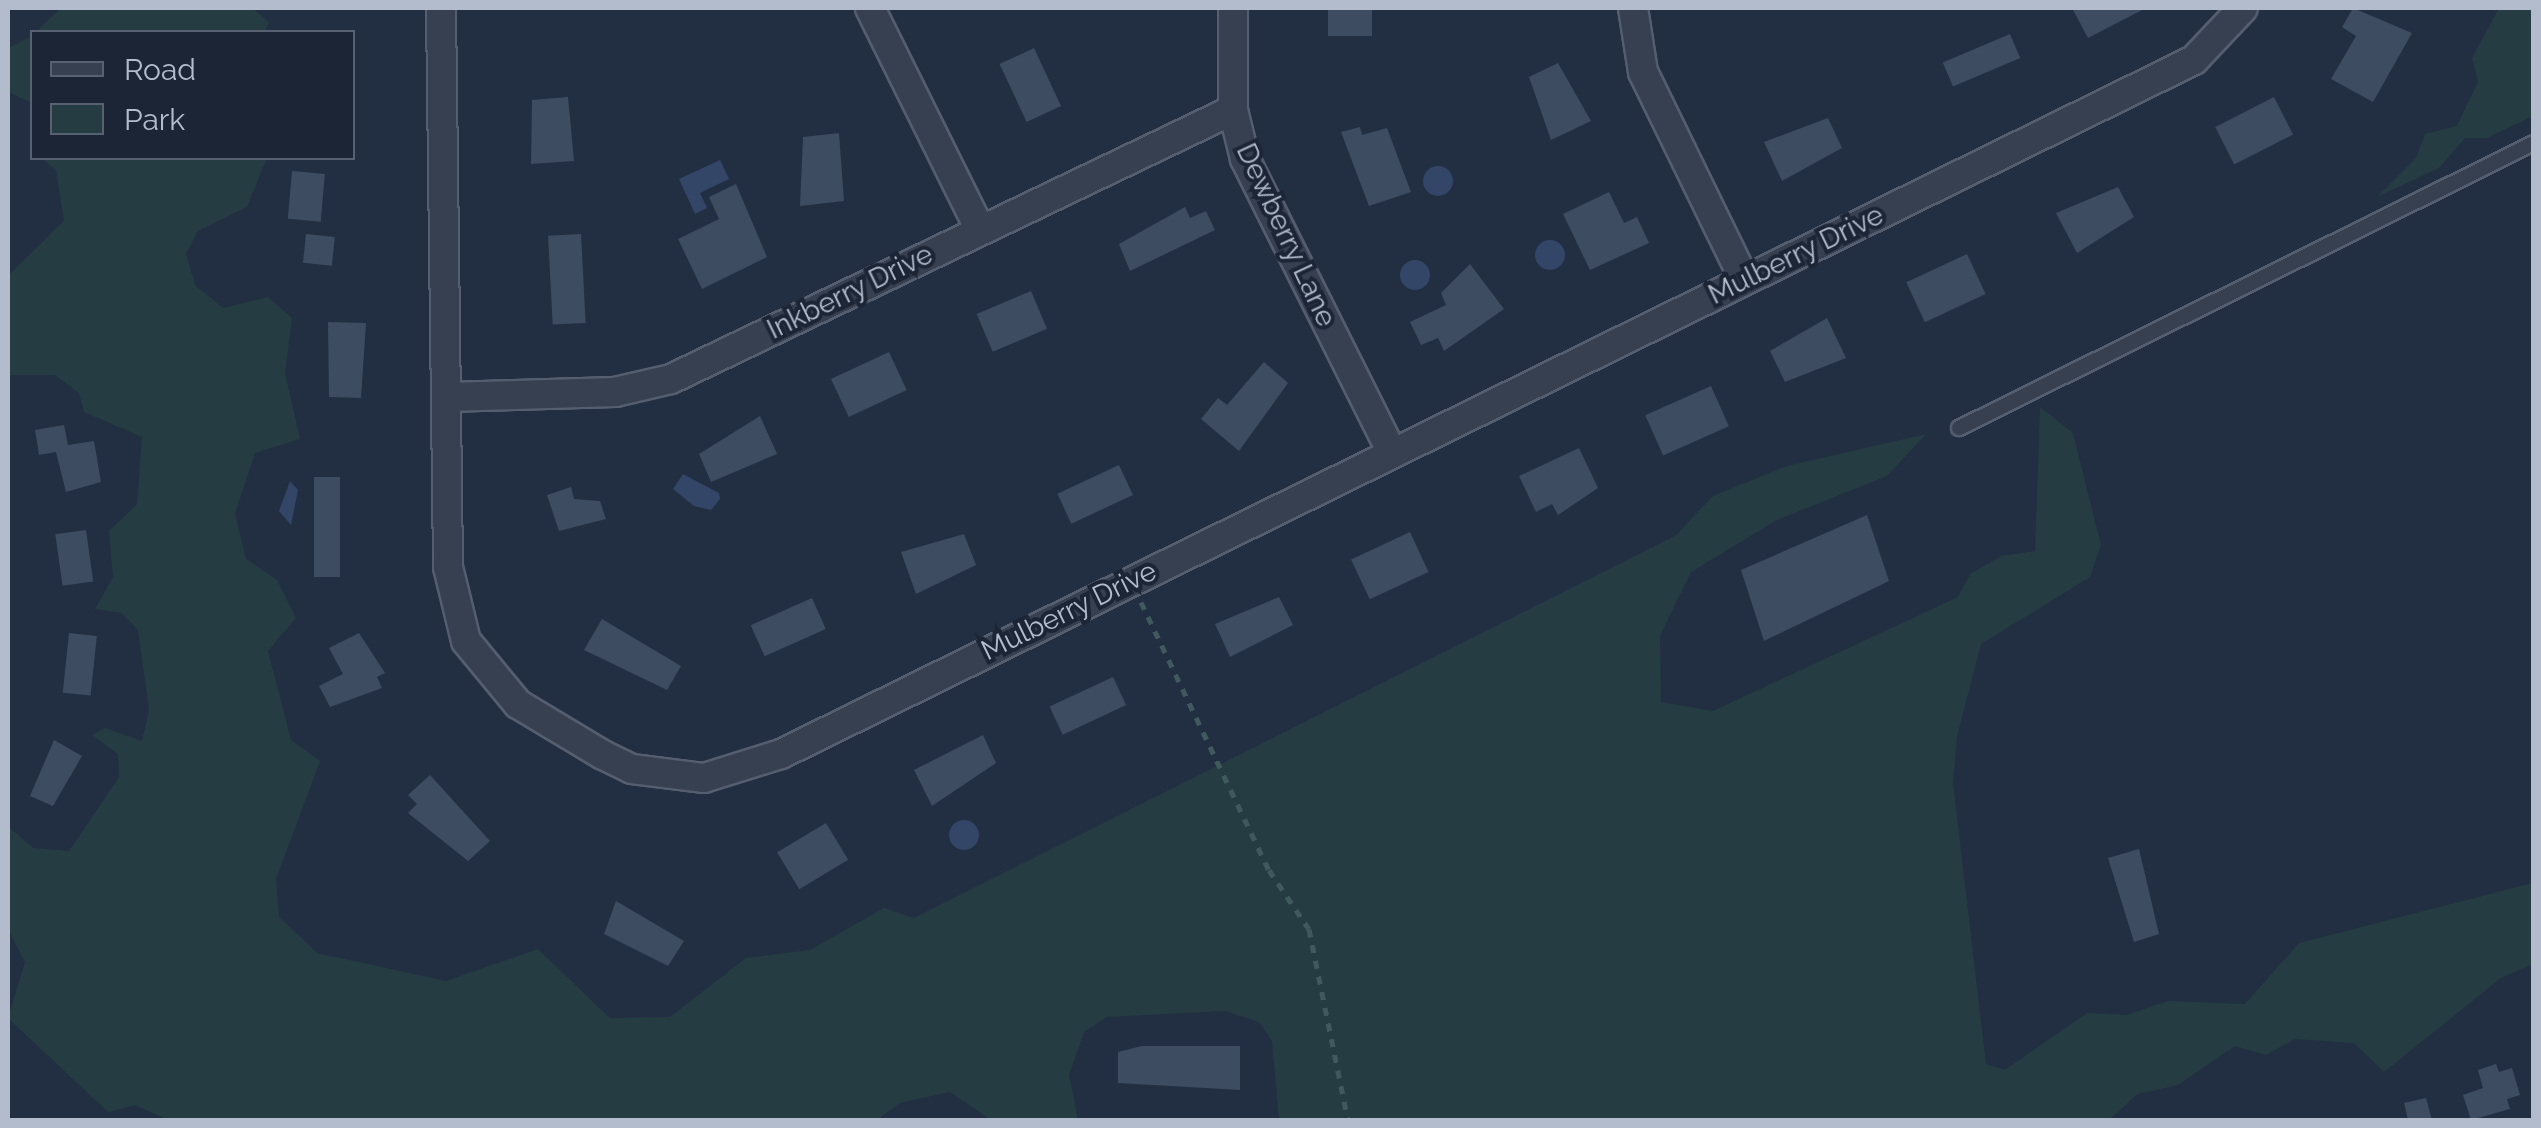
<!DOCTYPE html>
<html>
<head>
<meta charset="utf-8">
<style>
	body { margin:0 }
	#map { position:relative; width:2541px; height:1128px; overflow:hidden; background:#222e41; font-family:Raleway,sans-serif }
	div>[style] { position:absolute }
	.green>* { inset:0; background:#253d42 }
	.water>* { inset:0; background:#334668 }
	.round { border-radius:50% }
	.building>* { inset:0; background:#3e4c61; transform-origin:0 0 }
	.path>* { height:5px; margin-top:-2.5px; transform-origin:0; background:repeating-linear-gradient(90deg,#40595c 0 8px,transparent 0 16px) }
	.roads { filter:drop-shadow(2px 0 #555e6f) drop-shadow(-2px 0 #555e6f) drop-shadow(0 2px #555e6f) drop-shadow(0 -2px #555e6f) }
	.service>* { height:14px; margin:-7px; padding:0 7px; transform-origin:7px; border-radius:7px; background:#374051 }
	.minor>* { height:28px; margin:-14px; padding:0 14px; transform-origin:14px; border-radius:14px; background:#374051 }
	span { translate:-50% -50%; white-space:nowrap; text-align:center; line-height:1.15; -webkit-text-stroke:8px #1c2536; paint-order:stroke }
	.street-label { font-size:28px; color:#b3bccc }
	.frame { position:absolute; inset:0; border:10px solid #b3bccc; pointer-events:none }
	.legend { position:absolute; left:30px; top:30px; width:325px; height:130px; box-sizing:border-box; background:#1c2536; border:2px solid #586172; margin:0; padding:12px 18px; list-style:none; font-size:30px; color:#b3bccc }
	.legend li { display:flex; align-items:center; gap:20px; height:50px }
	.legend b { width:50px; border:2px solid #586172 }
</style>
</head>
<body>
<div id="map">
	<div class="green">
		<i style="clip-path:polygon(61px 8px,253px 8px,269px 23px,264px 32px,36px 32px)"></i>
		<i style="clip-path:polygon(2499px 8px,2533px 8px,2533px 116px,2487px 138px,2465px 138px,2439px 168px,2377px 197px,2416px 158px,2425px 134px,2457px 126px,2478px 82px,2472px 58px)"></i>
		<i style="clip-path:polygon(32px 36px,32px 103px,8px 92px,8px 48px)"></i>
		<i style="clip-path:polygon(41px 158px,267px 158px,247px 207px,198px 231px,186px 254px,195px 285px,223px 308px,268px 297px,292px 318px,285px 373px,300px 439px,255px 453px,235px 513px,246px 559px,277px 580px,296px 618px,268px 651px,291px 740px,320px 761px,276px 879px,279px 917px,317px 953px,446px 981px,538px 949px,610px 1018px,670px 1017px,746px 958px,810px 950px,884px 908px,914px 918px,1675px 536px,1713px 496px,1787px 466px,1926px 434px,1887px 476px,1777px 520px,1691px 572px,1660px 636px,1661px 702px,1713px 711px,1958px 597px,1970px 574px,2001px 556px,2035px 551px,2040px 407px,2073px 433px,2101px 545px,2090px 577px,1981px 644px,1957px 736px,1953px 783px,1986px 1064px,2005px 1070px,2087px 1013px,2127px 1015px,2168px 1001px,2245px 1004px,2299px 943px,2533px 883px,2533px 964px,2501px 978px,2384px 1072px,2354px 1043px,2295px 1039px,2266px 1055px,2235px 1046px,2178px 1085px,2138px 1094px,2109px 1120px,1279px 1120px,1272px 1041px,1259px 1022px,1225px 1011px,1107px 1017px,1084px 1032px,1069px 1075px,1078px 1120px,991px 1120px,950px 1092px,900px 1103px,877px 1120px,169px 1120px,135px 1105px,108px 1112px,8px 1018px,25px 962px,8px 929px,8px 826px,33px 848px,69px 851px,119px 777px,118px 754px,92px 735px,105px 728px,142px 741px,149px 710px,138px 630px,122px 613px,95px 609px,113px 577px,109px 531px,137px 504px,142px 437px,84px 412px,79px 393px,55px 375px,8px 375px,8px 276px,64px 221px,56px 170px)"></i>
	</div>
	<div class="water">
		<i style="clip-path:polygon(720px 160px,729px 179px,700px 193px,707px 208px,695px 214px,679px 179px)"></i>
		<i class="round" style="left:1423px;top:166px;width:30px;height:30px"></i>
		<i class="round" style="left:1535px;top:240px;width:30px;height:30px"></i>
		<i class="round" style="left:1400px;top:260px;width:30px;height:30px"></i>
		<i style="clip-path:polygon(683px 474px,719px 493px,720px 499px,711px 510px,694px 506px,673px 489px)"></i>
		<i style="clip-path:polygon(290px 481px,298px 490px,291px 525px,279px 511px)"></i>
		<i class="round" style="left:949px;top:820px;width:30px;height:30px"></i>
	</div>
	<div class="building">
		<i style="left:1328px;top:8px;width:44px;height:28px"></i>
		<i style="clip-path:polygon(2072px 8px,2146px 8px,2088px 38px)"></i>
		<i style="clip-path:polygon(2353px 8px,2412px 33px,2373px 102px,2331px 79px,2356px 36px,2342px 27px)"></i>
		<i style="left:2010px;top:34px;width:26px;height:73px;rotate:67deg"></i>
		<i style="left:1034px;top:48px;width:64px;height:38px;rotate:65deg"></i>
		<i style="clip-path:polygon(1558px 63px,1591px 121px,1551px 140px,1529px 77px)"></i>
		<i style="clip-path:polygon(568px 97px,574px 161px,531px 164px,532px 100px)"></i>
		<i style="left:2274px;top:97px;width:42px;height:66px;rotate:63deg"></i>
		<i style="clip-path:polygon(1828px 118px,1842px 148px,1782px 181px,1764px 142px)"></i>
		<i style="clip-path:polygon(1360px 127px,1362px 135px,1387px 128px,1411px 192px,1369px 206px,1341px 132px)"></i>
		<i style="clip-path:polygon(839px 133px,844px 201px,800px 206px,803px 137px)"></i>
		<i style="left:292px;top:171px;width:33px;height:48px;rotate:5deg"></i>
		<i style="clip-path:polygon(736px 184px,767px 257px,702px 289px,678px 239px,719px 219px,709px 197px)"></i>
		<i style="clip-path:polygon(2118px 187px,2134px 217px,2077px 253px,2056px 213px)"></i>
		<i style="clip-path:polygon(1609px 192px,1624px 223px,1637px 217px,1649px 243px,1590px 270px,1563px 214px)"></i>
		<i style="clip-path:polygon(1185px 207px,1190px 218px,1206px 211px,1215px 230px,1130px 271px,1119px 244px)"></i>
		<i style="left:306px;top:234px;width:29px;height:29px;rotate:6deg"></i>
		<i style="left:581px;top:234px;width:89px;height:33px;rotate:87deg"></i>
		<i style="left:1967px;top:254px;width:44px;height:67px;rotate:65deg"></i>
		<i style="clip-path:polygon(1470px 264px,1504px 309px,1444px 351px,1438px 338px,1421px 345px,1410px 322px,1446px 305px,1441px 293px)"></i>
		<i style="left:1031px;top:291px;width:41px;height:59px;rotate:67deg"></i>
		<i style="clip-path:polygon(1827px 318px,1846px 358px,1785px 382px,1770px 351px)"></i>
		<i style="clip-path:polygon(328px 322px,366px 323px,361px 398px,329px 397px)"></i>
		<i style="left:889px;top:352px;width:42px;height:64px;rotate:65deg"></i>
		<i style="clip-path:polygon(1264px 362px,1288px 383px,1239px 451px,1201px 419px,1218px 398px,1227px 405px)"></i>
		<i style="left:1711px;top:386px;width:44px;height:72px;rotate:66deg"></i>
		<i style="clip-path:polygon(760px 416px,777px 454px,711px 482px,699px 454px)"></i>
		<i style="clip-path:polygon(64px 425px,68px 445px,94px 441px,101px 482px,66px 492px,56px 452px,39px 455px,35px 430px)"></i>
		<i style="clip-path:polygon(1579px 448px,1598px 488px,1558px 515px,1552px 504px,1536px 512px,1519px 476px)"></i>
		<i style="left:1119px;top:465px;width:33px;height:68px;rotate:65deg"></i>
		<i style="left:314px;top:477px;width:26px;height:100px"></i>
		<i style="clip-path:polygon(571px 487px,574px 499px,600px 501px,606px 519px,559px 531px,547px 495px)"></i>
		<i style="clip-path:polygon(1867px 515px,1889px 581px,1764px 641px,1741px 570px)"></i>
		<i style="left:86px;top:530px;width:52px;height:31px;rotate:82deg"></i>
		<i style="left:1410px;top:532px;width:44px;height:65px;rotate:65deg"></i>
		<i style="clip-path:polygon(964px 534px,976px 565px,916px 594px,901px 552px)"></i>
		<i style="clip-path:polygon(1279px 597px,1293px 625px,1230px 657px,1215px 624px)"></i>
		<i style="left:812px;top:598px;width:34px;height:67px;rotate:66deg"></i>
		<i style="clip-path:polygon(602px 619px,681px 666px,667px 690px,584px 650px)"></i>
		<i style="left:69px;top:633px;width:28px;height:60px;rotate:6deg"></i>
		<i style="clip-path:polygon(359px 633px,385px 673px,377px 677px,382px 688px,330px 707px,319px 686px,343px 674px,329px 648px)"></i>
		<i style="left:1113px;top:677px;width:31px;height:70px;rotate:65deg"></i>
		<i style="clip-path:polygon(983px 735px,996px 763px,932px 806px,914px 770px)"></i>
		<i style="clip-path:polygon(54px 740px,82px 756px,53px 806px,30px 796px)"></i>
		<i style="clip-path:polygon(430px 775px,490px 841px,468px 861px,408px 813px,417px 804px,408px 795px)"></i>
		<i style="left:826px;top:823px;width:43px;height:57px;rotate:59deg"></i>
		<i style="clip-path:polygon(2139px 849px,2159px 934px,2134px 942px,2108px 858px)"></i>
		<i style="clip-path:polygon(616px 901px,684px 941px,668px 966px,604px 934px)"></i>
		<i style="clip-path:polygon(1142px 1046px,1240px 1046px,1240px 1090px,1118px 1083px,1118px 1052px)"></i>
		<i style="clip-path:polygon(2496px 1064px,2499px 1072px,2512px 1068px,2520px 1095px,2507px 1099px,2510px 1109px,2471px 1120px,2463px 1095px,2483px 1088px,2478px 1070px)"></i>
		<i style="clip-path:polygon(2426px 1098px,2432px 1120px,2408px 1120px,2404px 1103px)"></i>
	</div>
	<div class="path">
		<i style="left:1141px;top:602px;width:297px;rotate:64.5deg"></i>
		<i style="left:1269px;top:870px;width:71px;rotate:55.9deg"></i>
		<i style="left:1309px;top:929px;width:195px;rotate:78.5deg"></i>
	</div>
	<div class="roads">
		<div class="service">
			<i style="left:1959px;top:428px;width:642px;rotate:-26.37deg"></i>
		</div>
		<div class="minor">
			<i style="left:441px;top:8px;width:559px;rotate:89.28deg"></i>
			<i style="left:448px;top:567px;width:76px;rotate:76.3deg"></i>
			<i style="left:466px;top:641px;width:82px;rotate:50.5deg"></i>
			<i style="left:518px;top:704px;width:99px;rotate:31deg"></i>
			<i style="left:603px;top:755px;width:32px;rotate:26deg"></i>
			<i style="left:632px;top:769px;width:73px;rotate:7.1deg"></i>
			<i style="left:704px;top:778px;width:81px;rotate:-17.3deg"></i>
			<i style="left:781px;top:754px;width:1574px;rotate:-26.16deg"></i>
			<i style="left:2194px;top:60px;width:71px;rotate:-46.7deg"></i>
			<i style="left:870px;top:8px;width:248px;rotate:63.6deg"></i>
			<i style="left:1233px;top:8px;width:102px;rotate:90deg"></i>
			<i style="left:1233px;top:110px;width:50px;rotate:76.2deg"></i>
			<i style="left:1245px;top:159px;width:324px;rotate:63.4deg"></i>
			<i style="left:1633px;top:8px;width:65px;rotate:81.1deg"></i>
			<i style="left:1643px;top:72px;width:230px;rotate:64deg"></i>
			<i style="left:448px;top:397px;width:167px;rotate:-1.7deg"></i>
			<i style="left:615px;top:392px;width:57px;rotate:-13.1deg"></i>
			<i style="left:671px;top:379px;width:623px;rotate:-25.58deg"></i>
		</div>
	</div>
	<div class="street-label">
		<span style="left:1286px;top:235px;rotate:65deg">Dewberry Lane</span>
		<span style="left:1796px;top:255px;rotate:-26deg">Mulberry Drive</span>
		<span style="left:850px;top:292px;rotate:-26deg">Inkberry Drive</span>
		<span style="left:1069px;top:611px;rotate:-26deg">Mulberry Drive</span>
	</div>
	<div class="frame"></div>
	<ul class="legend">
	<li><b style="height:12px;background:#374051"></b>Road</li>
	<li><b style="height:28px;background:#253d42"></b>Park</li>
	</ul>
</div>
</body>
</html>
